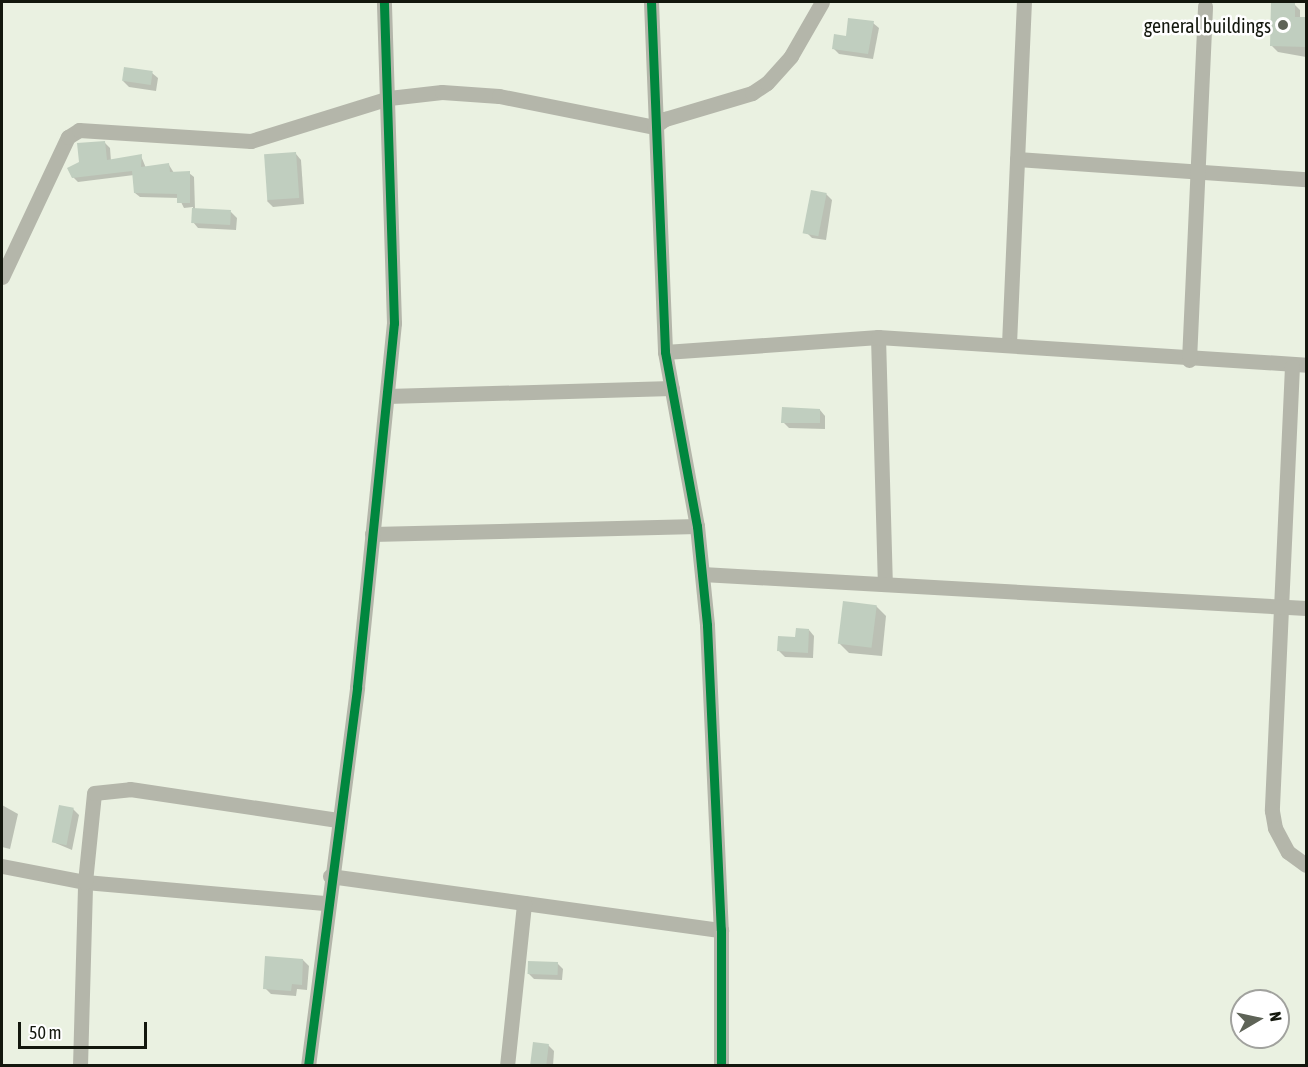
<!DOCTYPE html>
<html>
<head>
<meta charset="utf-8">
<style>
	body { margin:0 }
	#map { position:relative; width:1308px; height:1067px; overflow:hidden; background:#eaf1e1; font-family:"Asap Condensed",sans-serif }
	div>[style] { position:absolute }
	.shadow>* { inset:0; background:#0003 }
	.building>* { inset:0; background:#c0cebf; transform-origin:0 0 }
	.street>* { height:15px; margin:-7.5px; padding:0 7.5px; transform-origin:7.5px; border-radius:7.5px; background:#b4b6aa }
	.cycleway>* { height:9px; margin:-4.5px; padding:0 4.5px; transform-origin:4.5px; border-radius:4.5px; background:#00873e }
	.dots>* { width:16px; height:16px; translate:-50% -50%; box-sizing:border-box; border:3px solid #fff; border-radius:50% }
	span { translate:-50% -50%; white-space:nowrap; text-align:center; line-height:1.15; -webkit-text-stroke:5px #fff; paint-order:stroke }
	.poi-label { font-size:20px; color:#13170d }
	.right { translate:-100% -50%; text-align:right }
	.frame { position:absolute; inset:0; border:3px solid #13170d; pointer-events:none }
	.north { position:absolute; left:1230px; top:989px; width:60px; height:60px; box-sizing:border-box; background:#fff; border:2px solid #a1a29e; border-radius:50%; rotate:81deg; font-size:16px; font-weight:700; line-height:24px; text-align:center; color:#13170d }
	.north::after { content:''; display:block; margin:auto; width:21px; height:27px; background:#5e6357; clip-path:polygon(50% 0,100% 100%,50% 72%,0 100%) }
	.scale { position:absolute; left:18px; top:1022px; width:129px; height:27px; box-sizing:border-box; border:3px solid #13170d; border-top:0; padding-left:8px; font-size:18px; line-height:21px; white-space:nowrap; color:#13170d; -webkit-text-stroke:4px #fff; paint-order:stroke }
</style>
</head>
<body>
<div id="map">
	<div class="shadow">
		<i style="clip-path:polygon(1294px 4px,1300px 10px,1300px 18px,1306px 18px,1306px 57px,1278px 52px,1272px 46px)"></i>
		<i style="clip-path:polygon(873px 23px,879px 28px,873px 59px,839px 54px,833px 48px)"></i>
		<i style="clip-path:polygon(152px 73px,158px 78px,156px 91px,129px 87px,123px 81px)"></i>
		<i style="clip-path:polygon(105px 143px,110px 148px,111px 161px,141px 156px,146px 168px,169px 165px,174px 173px,189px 173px,194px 177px,195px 209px,231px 212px,237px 218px,236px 230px,198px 228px,193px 222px,193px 207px,184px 208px,179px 198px,140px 197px,135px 193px,134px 175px,78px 182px,73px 177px,80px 163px)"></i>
		<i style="clip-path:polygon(296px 154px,301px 160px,304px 204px,273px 207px,267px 201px)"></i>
		<i style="clip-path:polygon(826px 194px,832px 200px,826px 240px,812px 238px,806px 232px)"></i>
		<i style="clip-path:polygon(820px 410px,825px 416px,825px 429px,789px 428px,783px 422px)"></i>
		<i style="clip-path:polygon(876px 606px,886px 616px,882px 656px,849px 653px,840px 644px)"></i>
		<i style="clip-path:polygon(809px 630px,814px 636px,813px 658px,785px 657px,779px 651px)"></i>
		<i style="clip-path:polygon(2px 805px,18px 814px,10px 849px,2px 847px)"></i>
		<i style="clip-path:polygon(73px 809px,79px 815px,72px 850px,53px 842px)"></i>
		<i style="clip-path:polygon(303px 960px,309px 966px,307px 990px,297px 989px,296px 996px,271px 994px,265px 988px)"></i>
		<i style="clip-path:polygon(557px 963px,563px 969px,562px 980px,534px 979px,528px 973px)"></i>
		<i style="clip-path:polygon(534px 1044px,548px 1045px,554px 1051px,553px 1066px,532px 1066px)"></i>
	</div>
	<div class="building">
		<i style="clip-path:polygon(1271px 2px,1295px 3px,1295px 17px,1306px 17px,1306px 47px,1270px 46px)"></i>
		<i style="clip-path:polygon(848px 18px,874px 21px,868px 54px,832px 49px,834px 34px,846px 36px)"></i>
		<i style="left:124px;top:67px;width:29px;height:14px;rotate:8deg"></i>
		<i style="clip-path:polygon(105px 141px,107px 160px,142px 154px,141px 167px,169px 163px,170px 172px,190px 171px,190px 203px,177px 203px,177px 194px,134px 193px,132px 171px,72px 178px,67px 168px,79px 162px,77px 143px)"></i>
		<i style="left:296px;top:152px;width:46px;height:32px;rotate:86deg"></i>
		<i style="left:811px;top:190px;width:16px;height:44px;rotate:11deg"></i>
		<i style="left:192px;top:208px;width:39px;height:15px;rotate:3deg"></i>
		<i style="clip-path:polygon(782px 407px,820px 409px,820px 423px,781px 423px)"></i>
		<i style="left:843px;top:601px;width:34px;height:43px;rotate:7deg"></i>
		<i style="clip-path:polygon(796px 628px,809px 629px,808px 653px,777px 651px,778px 636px,795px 637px)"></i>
		<i style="left:59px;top:805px;width:15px;height:38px;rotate:11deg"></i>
		<i style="clip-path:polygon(265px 956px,303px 959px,302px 985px,292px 984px,291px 991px,263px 989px)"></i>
		<i style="left:528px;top:961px;width:30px;height:13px;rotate:2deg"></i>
		<i style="left:533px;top:1042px;width:16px;height:23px;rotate:7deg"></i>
	</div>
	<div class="street">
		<i style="left:651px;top:2px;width:350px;rotate:87.7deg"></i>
		<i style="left:665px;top:352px;width:177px;rotate:79.6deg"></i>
		<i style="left:697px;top:526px;width:100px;rotate:84.2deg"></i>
		<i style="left:707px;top:625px;width:305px;rotate:87.4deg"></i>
		<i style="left:721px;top:930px;width:136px;rotate:90deg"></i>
		<i style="left:1017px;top:159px;width:290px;rotate:4deg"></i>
		<i style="left:2px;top:277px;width:155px;rotate:-64.8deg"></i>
		<i style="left:68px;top:137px;width:13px;rotate:-32deg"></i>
		<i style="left:79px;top:130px;width:172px;rotate:3.7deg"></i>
		<i style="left:251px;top:141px;width:145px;rotate:-17.3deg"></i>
		<i style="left:389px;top:98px;width:53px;rotate:-6.5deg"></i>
		<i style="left:442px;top:92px;width:57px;rotate:4deg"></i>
		<i style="left:499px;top:96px;width:158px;rotate:11.3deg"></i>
		<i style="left:654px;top:127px;width:14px;rotate:-36deg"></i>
		<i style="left:665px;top:119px;width:91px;rotate:-16.6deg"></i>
		<i style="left:752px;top:93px;width:18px;rotate:-34deg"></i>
		<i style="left:767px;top:83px;width:36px;rotate:-48deg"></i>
		<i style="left:791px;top:56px;width:62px;rotate:-60.1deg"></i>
		<i style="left:878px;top:337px;width:246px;rotate:88.4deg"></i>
		<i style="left:1009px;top:344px;width:342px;rotate:-87.5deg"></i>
		<i style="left:665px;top:352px;width:214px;rotate:-4deg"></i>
		<i style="left:878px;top:337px;width:429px;rotate:3.7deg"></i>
		<i style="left:1189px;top:360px;width:354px;rotate:-87.4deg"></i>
		<i style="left:1292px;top:366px;width:445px;rotate:92.6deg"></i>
		<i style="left:1272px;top:811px;width:17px;rotate:80deg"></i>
		<i style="left:1275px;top:828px;width:27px;rotate:62deg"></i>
		<i style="left:1288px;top:852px;width:22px;rotate:36deg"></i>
		<i style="left:387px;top:396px;width:285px;rotate:-1.6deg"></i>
		<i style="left:372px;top:534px;width:325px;rotate:-1.4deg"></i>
		<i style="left:702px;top:574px;width:605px;rotate:3.22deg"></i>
		<i style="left:2px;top:866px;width:85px;rotate:10.9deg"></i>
		<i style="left:85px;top:882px;width:243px;rotate:5deg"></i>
		<i style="left:330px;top:876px;width:395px;rotate:7.9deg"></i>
		<i style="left:80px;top:1066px;width:184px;rotate:-88.4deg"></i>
		<i style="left:85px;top:882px;width:89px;rotate:-84.2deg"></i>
		<i style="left:94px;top:793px;width:36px;rotate:-6deg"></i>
		<i style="left:130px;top:789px;width:210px;rotate:8.5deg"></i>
		<i style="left:308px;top:1066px;width:382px;rotate:-82.6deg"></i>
		<i style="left:357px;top:687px;width:366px;rotate:-84.2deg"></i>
		<i style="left:394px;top:323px;width:321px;rotate:-91.8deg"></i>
		<i style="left:507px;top:1066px;width:164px;rotate:-84deg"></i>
	</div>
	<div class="cycleway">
		<i style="left:651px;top:2px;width:350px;rotate:87.7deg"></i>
		<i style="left:665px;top:352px;width:177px;rotate:79.6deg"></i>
		<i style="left:697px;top:526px;width:100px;rotate:84.2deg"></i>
		<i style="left:707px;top:625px;width:305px;rotate:87.4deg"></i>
		<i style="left:721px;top:930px;width:136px;rotate:90deg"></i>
		<i style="left:308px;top:1066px;width:382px;rotate:-82.6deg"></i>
		<i style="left:357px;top:687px;width:366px;rotate:-84.2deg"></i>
		<i style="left:394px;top:323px;width:321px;rotate:-91.8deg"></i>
	</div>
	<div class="dots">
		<i style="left:1283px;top:25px;background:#5e6357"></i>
	</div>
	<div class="poi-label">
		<span class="right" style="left:1271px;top:25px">general buildings</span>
	</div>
	<div class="frame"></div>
	<div class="north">N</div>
	<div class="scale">50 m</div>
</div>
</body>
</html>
